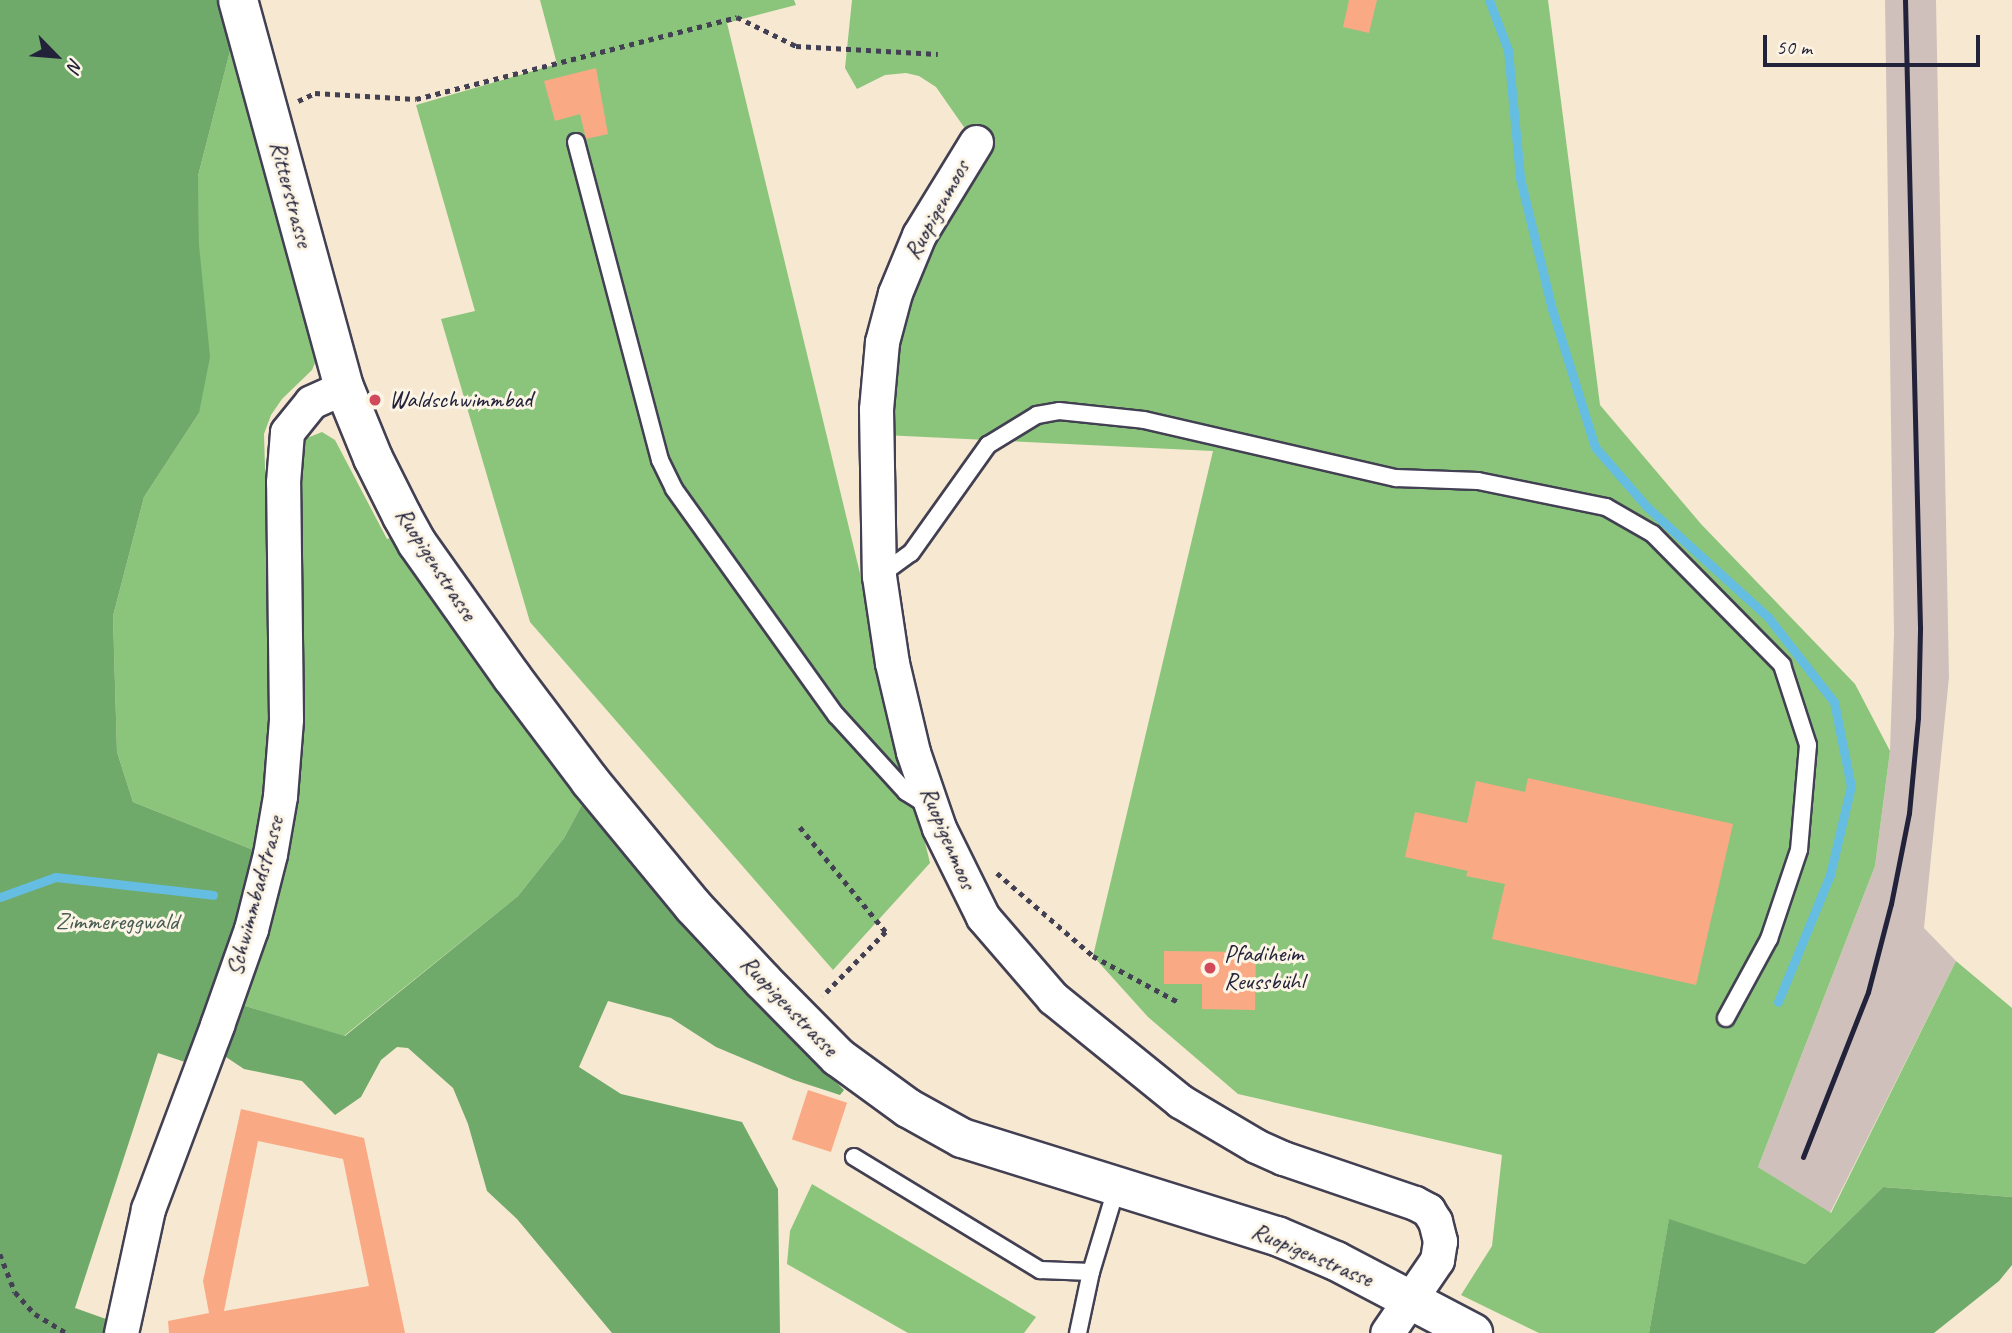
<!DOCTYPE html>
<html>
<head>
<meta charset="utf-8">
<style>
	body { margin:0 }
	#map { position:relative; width:2012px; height:1333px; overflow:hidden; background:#f7e8d1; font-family:Caveat,sans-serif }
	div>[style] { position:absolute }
	.industrial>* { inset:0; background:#d0c0bc }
	.green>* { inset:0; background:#8ac57b }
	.forest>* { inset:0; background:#6faa6b }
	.stream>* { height:9px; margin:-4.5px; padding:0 4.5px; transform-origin:4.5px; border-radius:4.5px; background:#65bde2 }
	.building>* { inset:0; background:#f9aa85; transform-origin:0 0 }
	.path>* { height:4.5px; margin-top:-2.25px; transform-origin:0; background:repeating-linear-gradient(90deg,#424052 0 5px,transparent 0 10px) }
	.roads { filter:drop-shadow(2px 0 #424052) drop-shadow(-2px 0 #424052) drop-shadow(0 2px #424052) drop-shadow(0 -2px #424052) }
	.service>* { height:16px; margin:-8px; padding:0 8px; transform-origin:8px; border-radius:8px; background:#fff }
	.minor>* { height:33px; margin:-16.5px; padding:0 16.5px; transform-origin:16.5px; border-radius:16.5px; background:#fff }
	.tertiary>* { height:38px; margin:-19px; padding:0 19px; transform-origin:19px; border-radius:19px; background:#fff }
	.rail>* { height:5px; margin:-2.5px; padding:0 2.5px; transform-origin:2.5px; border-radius:2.5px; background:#22223b }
	.dots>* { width:19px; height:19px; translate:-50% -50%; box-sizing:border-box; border:4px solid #fcf5e5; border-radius:50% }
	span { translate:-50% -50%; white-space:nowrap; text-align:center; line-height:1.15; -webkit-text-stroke:6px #fcf5e5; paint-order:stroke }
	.street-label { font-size:24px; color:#22223b }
	.poi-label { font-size:24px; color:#22223b }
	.left { translate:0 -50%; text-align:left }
	.park-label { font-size:24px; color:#465b51 }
	.north { position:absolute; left:21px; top:21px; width:70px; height:70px; -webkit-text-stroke:5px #fcf5e5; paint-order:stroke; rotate:115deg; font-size:19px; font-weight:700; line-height:28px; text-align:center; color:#22223b }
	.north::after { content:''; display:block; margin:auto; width:24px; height:32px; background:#22223b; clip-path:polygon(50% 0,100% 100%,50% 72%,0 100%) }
	.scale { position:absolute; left:1763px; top:35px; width:217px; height:32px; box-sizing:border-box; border:4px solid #22223b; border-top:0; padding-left:9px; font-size:21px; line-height:24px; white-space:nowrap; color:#22223b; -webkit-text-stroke:5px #fcf5e5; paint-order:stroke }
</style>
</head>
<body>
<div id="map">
	<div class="industrial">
		<i style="clip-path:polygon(1885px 0,1936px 0,1949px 677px,1924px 928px,1956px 961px,1830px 1213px,1758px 1167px,1875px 866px,1890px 751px,1894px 634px)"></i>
	</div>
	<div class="green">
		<i style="clip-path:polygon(540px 0,794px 0,796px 5px,727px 23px,930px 863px,833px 970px,530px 622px,441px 319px,475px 311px,416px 105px,557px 64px)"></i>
		<i style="clip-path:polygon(852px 0,1548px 0,1600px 405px,1701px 524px,1855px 684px,1890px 751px,1875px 866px,1758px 1167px,1831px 1213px,1956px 961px,2012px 1008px,2012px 1197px,1883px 1187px,1805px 1264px,1669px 1220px,1649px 1333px,1539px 1333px,1461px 1295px,1492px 1246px,1502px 1155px,1238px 1094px,1148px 1017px,1093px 956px,1213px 451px,884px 435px,897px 319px,966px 130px,936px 87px,919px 76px,906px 73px,885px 75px,857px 89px,845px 68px)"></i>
		<i style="clip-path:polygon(230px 51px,317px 358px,312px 370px,282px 399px,271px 415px,264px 434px,271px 674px,269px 766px,256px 851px,133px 802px,117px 752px,113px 616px,144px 497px,199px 413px,198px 176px)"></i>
		<i style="clip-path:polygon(322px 432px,335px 440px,387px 539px,395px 536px,584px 801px,564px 838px,518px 896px,344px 1036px,239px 1004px,255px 959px,293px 455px,301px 456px,307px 438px)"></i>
		<i style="clip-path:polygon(812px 1184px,1036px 1317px,1024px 1333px,908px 1333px,787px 1264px,790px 1231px)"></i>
	</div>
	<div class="forest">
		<i style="clip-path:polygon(0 0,238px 0,240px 12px,198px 176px,199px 245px,210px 357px,199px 413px,144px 497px,113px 616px,117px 752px,133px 802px,256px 851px,228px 959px,188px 1063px,158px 1053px,75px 1308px,106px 1319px,105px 1333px,0 1333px)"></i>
		<i style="clip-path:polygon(584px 801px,746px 992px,844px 1090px,840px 1095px,794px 1080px,716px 1047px,671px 1018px,608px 1001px,579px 1067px,621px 1094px,742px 1122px,778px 1189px,780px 1333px,612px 1333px,517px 1219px,487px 1191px,468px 1124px,453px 1088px,408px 1048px,397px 1047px,381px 1060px,361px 1097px,335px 1115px,302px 1081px,244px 1069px,226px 1057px,224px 1050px,239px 1004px,345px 1036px,518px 896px,564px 838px)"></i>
		<i style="clip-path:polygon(1883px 1187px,2012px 1197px,2012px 1265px,1999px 1281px,1934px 1333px,1649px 1333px,1669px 1219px,1805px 1264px)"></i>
	</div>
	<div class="stream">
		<i style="left:1489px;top:0;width:53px;rotate:69.2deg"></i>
		<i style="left:1508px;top:50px;width:129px;rotate:84.6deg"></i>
		<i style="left:1520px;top:178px;width:135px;rotate:76.3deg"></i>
		<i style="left:1552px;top:309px;width:145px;rotate:72.7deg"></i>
		<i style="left:1595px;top:447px;width:79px;rotate:49.1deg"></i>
		<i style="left:1647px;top:507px;width:164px;rotate:42.3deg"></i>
		<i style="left:1768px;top:617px;width:108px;rotate:52.2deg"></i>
		<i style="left:1834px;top:702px;width:86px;rotate:78.6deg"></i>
		<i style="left:1851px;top:786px;width:91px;rotate:103.3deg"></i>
		<i style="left:1830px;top:875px;width:137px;rotate:112.3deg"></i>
		<i style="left:0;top:897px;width:59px;rotate:-19.7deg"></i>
		<i style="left:56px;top:877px;width:158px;rotate:6.5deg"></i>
	</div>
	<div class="building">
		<i style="clip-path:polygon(1349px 0,1377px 0,1369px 33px,1343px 27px)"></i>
		<i style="clip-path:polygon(596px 68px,608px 134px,586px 139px,580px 114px,555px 121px,544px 81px)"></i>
		<i style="clip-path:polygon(1528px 778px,1733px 824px,1696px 985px,1492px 939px,1505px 884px,1466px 876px,1468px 871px,1405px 857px,1415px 812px,1467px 823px,1476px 781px,1525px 792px)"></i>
		<i style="clip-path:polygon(1164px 951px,1256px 952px,1255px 1010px,1202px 1009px,1202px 984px,1164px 984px)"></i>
		<i style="left:808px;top:1090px;width:41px;height:52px;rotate:18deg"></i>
		<i style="clip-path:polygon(evenodd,241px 1109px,364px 1138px,405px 1333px,169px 1333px,168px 1321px,209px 1313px,203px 1281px,241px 1109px,258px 1141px,343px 1159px,369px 1286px,224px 1311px,258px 1141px)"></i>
	</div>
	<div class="path">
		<i style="left:298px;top:101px;width:19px;rotate:-25deg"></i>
		<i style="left:315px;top:93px;width:101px;rotate:3.4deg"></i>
		<i style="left:416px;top:99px;width:331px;rotate:-14.3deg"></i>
		<i style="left:737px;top:17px;width:66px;rotate:26.2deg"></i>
		<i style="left:796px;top:46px;width:142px;rotate:3.2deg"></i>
		<i style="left:800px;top:827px;width:136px;rotate:50.7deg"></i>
		<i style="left:886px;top:932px;width:90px;rotate:134.5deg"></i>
		<i style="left:997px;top:873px;width:127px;rotate:40.8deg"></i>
		<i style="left:1093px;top:956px;width:99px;rotate:28.4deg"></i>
		<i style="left:0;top:1254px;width:41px;rotate:68.5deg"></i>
		<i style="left:15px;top:1292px;width:30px;rotate:48deg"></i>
		<i style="left:35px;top:1314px;width:37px;rotate:31deg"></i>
	</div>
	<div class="roads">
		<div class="service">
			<i style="left:576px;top:142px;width:329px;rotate:75.2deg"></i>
			<i style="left:660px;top:460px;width:32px;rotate:64deg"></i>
			<i style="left:674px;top:489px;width:278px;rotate:54.4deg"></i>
			<i style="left:836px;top:715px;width:104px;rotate:47.7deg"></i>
			<i style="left:906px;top:792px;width:25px;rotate:32deg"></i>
			<i style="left:879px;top:576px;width:39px;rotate:-36deg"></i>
			<i style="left:911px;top:553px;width:133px;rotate:-54.5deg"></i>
			<i style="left:988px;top:445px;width:57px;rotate:-31.5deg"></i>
			<i style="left:1037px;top:415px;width:22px;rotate:-10deg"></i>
			<i style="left:1059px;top:411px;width:85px;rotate:6deg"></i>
			<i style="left:1144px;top:420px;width:259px;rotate:13deg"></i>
			<i style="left:1396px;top:478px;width:82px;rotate:2.1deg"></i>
			<i style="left:1478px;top:481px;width:131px;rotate:11.5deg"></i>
			<i style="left:1606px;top:507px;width:54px;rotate:29.9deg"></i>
			<i style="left:1653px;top:534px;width:184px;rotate:45.4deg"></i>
			<i style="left:1782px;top:665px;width:84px;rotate:72deg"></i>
			<i style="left:1808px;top:745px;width:105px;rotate:94.9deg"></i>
			<i style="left:1799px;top:850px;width:94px;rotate:108.6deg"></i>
			<i style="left:1769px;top:939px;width:90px;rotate:118.6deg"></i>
			<i style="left:854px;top:1157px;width:218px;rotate:31.3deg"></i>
			<i style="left:1040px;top:1270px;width:51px;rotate:2.2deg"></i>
			<i style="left:1091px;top:1272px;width:90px;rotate:-73.2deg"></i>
			<i style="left:1078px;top:1333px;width:62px;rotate:-78deg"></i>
		</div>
		<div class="minor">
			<i style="left:976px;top:142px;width:109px;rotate:121.5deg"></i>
			<i style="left:919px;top:235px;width:63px;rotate:112.5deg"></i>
			<i style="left:895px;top:293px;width:51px;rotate:104.9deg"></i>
			<i style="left:882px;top:342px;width:67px;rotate:95.1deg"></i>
			<i style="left:876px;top:409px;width:167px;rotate:89deg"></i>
			<i style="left:879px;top:576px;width:88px;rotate:81.5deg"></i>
			<i style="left:892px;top:663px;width:91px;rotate:76.7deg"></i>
			<i style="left:913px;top:752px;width:80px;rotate:71.1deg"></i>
			<i style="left:939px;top:828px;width:99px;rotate:63.7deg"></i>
			<i style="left:983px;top:917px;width:107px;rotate:49.2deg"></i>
			<i style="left:1053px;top:998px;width:164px;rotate:39deg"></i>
			<i style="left:1180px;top:1101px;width:88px;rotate:30.6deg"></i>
			<i style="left:1256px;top:1146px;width:30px;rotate:24deg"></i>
			<i style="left:1283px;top:1158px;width:139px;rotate:18.8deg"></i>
			<i style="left:1415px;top:1203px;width:15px;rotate:28deg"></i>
			<i style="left:1428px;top:1210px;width:13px;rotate:58deg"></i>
			<i style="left:1435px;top:1221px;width:21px;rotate:76deg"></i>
			<i style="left:1440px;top:1241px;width:19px;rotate:99deg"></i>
			<i style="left:1437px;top:1260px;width:88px;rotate:124.4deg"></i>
			<i style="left:121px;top:1333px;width:127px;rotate:-77.7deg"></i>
			<i style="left:148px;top:1209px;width:197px;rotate:-69.4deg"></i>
			<i style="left:217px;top:1025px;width:102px;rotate:-70.5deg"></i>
			<i style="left:251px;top:929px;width:77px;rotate:-75.8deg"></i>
			<i style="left:270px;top:854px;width:59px;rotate:-80.2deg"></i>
			<i style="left:280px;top:796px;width:77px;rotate:-85.5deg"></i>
			<i style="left:286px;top:719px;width:237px;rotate:-90.7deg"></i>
			<i style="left:283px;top:482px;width:50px;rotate:-85.4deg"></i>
			<i style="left:287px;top:432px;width:38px;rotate:-51deg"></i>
			<i style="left:311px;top:402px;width:36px;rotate:-24deg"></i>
		</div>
		<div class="tertiary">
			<i style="left:238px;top:0;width:401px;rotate:74.7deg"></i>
			<i style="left:344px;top:387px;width:77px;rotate:67.8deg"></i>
			<i style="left:373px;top:458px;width:65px;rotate:63.4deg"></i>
			<i style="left:402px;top:516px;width:31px;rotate:61deg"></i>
			<i style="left:417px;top:543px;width:164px;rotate:54.7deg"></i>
			<i style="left:512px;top:677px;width:130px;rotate:53.1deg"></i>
			<i style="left:590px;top:781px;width:162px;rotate:50.5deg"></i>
			<i style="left:693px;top:906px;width:103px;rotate:47deg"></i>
			<i style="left:763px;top:981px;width:107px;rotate:45.4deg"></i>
			<i style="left:838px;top:1057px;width:87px;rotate:36.1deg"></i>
			<i style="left:908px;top:1108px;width:62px;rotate:29.1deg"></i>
			<i style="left:962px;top:1138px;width:330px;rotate:17.3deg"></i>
			<i style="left:1277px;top:1236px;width:64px;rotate:23deg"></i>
			<i style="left:1336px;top:1261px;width:155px;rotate:27.7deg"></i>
		</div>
	</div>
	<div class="rail">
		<i style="left:1803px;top:1157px;width:177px;rotate:-68.5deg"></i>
		<i style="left:1868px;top:992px;width:91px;rotate:-75.4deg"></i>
		<i style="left:1891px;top:904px;width:93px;rotate:-78.8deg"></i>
		<i style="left:1909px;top:813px;width:95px;rotate:-84.6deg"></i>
		<i style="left:1918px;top:718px;width:91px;rotate:-88.7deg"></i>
		<i style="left:1920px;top:627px;width:627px;rotate:-91.37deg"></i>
	</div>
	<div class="dots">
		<i style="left:375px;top:400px;background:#d1495b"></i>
		<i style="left:1210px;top:968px;background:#d1495b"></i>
	</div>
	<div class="street-label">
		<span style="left:291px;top:194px;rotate:75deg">Ritterstrasse</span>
		<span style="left:937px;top:210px;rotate:-61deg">Ruopigenmoos</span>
		<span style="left:436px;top:564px;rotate:57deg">Ruopigenstrasse</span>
		<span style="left:948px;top:838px;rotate:67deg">Ruopigenmoos</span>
		<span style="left:255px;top:896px;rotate:-75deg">Schwimmbadstrasse</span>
		<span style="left:789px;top:1006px;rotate:46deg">Ruopigenstrasse</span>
		<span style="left:1312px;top:1255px;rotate:23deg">Ruopigenstrasse</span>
	</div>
	<div class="poi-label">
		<span class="left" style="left:389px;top:400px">Waldschwimmbad</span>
		<span class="left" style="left:1224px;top:968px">Pfadiheim<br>Reussbühl</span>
	</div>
	<div class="park-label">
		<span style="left:117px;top:922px">Zimmereggwald</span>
	</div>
	<div class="north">N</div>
	<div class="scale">50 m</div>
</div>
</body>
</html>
